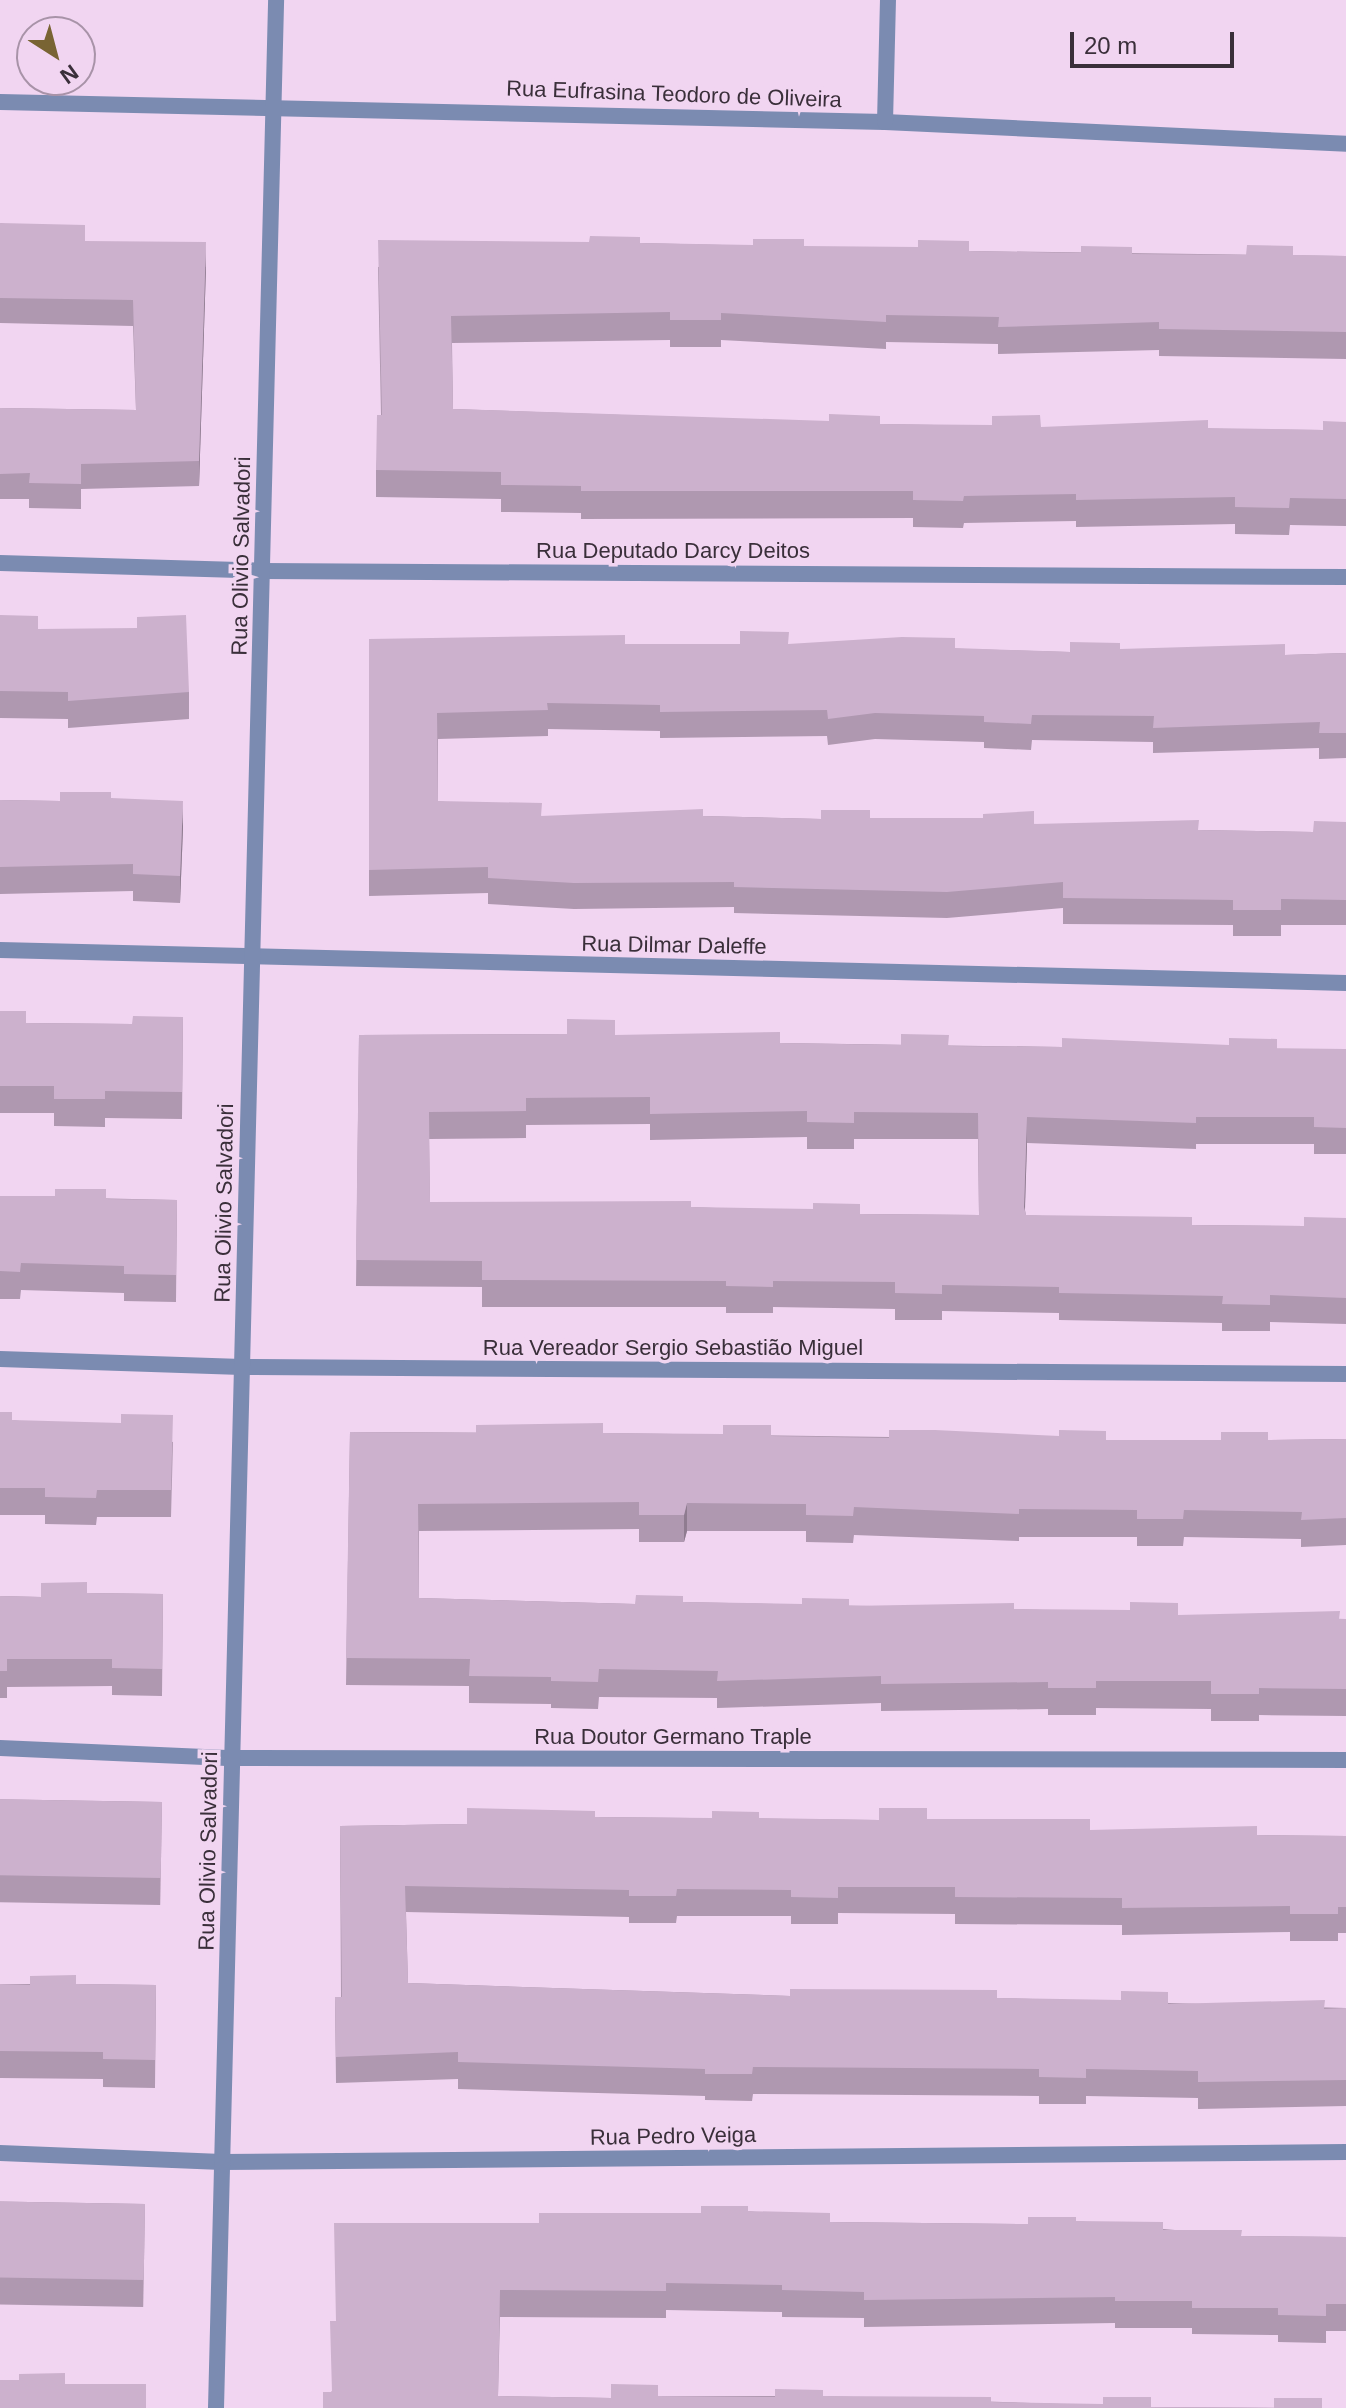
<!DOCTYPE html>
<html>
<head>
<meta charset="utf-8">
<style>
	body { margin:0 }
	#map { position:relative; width:1346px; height:2408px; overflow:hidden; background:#f1d5f1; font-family:Helvetica,sans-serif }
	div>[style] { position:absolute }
	.minor>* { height:16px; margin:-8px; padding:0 8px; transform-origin:8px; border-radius:8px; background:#7b8bb1 }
	.wall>* { inset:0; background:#af98b0; transform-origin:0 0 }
	.shaded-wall>* { inset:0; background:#8f7c90 }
	.building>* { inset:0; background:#ccb1cd; transform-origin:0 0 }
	span { translate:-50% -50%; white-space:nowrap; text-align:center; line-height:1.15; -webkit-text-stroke:7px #f1d5f1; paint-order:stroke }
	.street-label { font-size:22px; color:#3a2f3a }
	.north { position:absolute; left:16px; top:16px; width:80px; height:80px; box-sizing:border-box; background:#f1d5f1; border:2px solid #a893a8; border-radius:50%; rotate:144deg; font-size:22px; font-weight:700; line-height:32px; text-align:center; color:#3a2f3a }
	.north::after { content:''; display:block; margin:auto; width:28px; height:36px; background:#796433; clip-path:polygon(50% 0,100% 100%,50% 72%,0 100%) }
	.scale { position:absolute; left:1070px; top:32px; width:164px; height:36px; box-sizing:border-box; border:4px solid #3a2f3a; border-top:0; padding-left:10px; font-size:24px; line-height:28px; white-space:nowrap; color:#3a2f3a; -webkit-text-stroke:6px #f1d5f1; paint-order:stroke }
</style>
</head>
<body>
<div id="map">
	<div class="minor">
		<i style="left:0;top:102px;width:885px;rotate:1.29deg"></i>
		<i style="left:885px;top:122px;width:462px;rotate:2.7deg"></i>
		<i style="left:885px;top:122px;width:122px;rotate:-88.6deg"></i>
		<i style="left:0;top:563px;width:262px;rotate:1.7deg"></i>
		<i style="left:262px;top:571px;width:1084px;rotate:0.32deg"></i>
		<i style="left:0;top:950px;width:1346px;rotate:1.4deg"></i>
		<i style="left:0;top:1359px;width:242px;rotate:1.9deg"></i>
		<i style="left:242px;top:1367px;width:1104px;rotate:0.36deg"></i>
		<i style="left:0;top:1748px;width:233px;rotate:2.5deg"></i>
		<i style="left:233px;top:1758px;width:1113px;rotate:0.1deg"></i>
		<i style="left:0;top:2153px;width:222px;rotate:2.3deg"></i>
		<i style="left:222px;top:2162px;width:1124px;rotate:-0.51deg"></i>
		<i style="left:216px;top:2408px;width:2409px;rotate:-88.57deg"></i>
	</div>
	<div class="wall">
		<i style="clip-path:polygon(0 223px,206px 267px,199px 486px,81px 489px,81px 509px,29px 508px,29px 499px,0 499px,0 408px,136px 410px,133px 326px,0 323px)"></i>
		<i style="clip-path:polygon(640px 243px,969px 251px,1346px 256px,1346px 359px,1159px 356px,1159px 350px,998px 354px,998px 344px,886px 342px,886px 349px,721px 340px,721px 347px,670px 347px,670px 340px,452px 343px,453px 409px,880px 424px,1041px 427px,1323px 430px,1346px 422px,1346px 526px,1290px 525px,1289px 535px,1235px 534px,1235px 524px,1076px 527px,1076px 521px,964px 523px,963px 528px,913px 527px,913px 518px,581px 519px,581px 513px,501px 512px,501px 499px,376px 497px,376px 470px,381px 415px,378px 267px)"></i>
		<i style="clip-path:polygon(0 615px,38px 629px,189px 692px,189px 719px,68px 728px,68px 719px,0 718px)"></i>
		<i style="clip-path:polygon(369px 639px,625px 644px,788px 644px,1070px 652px,1120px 649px,1285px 655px,1346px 653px,1346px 758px,1319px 759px,1319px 748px,1153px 753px,1153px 742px,1032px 740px,1031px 750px,984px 748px,984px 742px,875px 739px,828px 745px,827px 736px,660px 738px,660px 731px,548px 729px,548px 736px,438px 739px,438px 801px,542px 816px,703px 816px,821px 819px,870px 818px,1199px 830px,1313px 832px,1346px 822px,1346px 925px,1281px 925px,1281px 936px,1233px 936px,1233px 925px,1063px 924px,1063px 908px,947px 918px,734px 913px,734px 907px,574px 909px,488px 904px,488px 893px,369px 896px)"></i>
		<i style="clip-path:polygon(111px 798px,183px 828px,180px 903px,133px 901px,133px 891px,0 894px,0 800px,60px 801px)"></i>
		<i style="clip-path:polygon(0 1011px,26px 1023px,132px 1024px,183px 1017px,182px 1119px,105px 1118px,105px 1127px,54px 1126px,54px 1113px,0 1113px)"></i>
		<i style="clip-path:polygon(evenodd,567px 1034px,780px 1043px,1062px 1047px,1346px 1049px,1346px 1154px,1314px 1154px,1314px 1144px,1196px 1144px,1196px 1149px,1027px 1143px,1025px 1210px,1026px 1215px,1192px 1225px,1304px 1226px,1346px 1218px,1346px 1324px,1270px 1322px,1270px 1331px,1222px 1331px,1222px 1323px,1059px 1320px,1059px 1313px,942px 1311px,942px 1320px,895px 1320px,895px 1309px,773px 1307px,773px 1313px,726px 1313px,726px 1307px,482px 1307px,482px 1287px,356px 1286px,359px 1035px,567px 1034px,650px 1124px,650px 1140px,807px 1137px,807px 1149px,854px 1149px,854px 1139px,978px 1139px,979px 1215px,860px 1214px,691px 1207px,430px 1202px,429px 1139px,526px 1138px,526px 1125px,650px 1124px)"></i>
		<i style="clip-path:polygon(0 1196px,177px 1200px,176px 1302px,124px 1301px,124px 1293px,21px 1290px,20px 1299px,0 1299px)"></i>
		<i style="clip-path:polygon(0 1412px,12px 1420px,173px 1442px,171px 1517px,97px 1517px,96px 1525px,45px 1524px,45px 1515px,0 1515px)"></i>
		<i style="clip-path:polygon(350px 1432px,603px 1433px,1106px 1440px,1268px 1440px,1346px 1439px,1346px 1545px,1301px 1547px,1301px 1539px,1184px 1537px,1183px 1546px,1137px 1546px,1137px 1537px,1019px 1537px,1019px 1541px,854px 1535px,853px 1543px,806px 1542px,806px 1531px,687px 1531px,684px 1542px,639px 1542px,639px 1529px,419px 1531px,419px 1598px,635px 1604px,683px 1602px,1014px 1609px,1178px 1615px,1346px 1619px,1346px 1716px,1259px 1715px,1259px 1721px,1211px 1721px,1211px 1709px,1096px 1708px,1096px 1715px,1048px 1715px,1048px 1709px,881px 1711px,881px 1703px,717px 1708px,717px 1698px,599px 1697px,598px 1709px,551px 1708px,551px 1704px,469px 1703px,469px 1686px,346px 1685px)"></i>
		<i style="clip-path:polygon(87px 1593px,163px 1594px,162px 1696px,112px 1695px,112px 1686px,7px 1687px,7px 1698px,0 1698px,0 1596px,41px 1597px)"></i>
		<i style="left:162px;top:1802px;width:103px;height:162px;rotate:91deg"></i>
		<i style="clip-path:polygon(595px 1817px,879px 1820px,927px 1819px,1090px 1830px,1257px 1835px,1346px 1836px,1346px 1933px,1338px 1933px,1338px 1941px,1290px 1941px,1290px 1932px,1122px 1935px,1122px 1925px,955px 1924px,955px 1914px,838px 1913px,838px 1924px,791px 1924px,791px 1916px,677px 1916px,676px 1923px,629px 1923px,629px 1917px,406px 1912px,408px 1983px,790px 1996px,997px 1998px,1346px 2008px,1346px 2106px,1198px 2109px,1198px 2098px,1086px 2096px,1086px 2104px,1039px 2104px,1039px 2096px,753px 2094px,752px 2101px,705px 2100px,705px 2096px,458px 2089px,458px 2079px,336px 2083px,335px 1997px,341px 1997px,340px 1826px,467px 1824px)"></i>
		<i style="clip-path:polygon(0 1984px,76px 1984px,156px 1985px,155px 2088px,103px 2087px,103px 2079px,0 2078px)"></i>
		<i style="left:145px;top:2204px;width:103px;height:145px;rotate:91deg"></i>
		<i style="clip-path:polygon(748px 2211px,830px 2222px,1028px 2224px,1076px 2221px,1241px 2236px,1346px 2237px,1346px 2331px,1326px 2331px,1326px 2343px,1278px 2342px,1278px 2335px,1192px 2334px,1192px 2328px,1115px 2328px,1115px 2323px,864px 2327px,864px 2318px,782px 2317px,782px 2312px,666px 2310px,666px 2318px,500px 2317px,498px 2396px,611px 2398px,658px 2396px,823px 2396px,1151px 2407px,1322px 2408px,323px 2408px,331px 2392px,539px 2223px)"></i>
	</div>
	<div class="shaded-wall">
		<i style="clip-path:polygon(206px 242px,206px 267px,199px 486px,199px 461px)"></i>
		<i style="clip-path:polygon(183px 801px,183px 828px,180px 903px,180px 876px)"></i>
		<i style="clip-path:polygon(1027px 1117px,1027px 1143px,1024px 1234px,1024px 1207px)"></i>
		<i style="clip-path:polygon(687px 1503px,687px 1531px,684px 1542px,684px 1515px)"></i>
	</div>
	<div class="building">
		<i style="clip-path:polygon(0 223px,85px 225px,85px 241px,206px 242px,199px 461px,81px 464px,81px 484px,29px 483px,30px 473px,0 474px,0 408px,136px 410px,133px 300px,0 298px)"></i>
		<i style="clip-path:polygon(590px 236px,640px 237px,640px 243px,753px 245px,753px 239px,804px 239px,804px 246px,918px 247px,918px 240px,969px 241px,969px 251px,1081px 253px,1081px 246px,1132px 247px,1132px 254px,1246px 255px,1247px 245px,1293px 246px,1293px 255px,1346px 256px,1346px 332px,1159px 329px,1159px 322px,998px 327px,999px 317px,886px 315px,886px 322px,721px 313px,721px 320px,670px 320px,670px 312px,451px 316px,453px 409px,829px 421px,829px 414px,880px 416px,880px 424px,992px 425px,992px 416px,1040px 415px,1041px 427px,1208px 420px,1208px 428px,1323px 430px,1323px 421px,1346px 422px,1346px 499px,1290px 498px,1289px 508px,1235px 507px,1235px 497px,1076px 500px,1076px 494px,964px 496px,963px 501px,913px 500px,913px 491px,581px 491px,581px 486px,501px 485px,501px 472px,376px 470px,377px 415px,382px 415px,378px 240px,589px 242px)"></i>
		<i style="clip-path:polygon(0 615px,38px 616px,38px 629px,137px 628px,137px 617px,186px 615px,189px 692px,68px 701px,68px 692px,0 691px)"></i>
		<i style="clip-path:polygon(740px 631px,789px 632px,788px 644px,902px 637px,955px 638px,955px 648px,1070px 652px,1070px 642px,1120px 643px,1120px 649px,1285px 644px,1285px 655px,1346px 653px,1346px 733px,1319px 733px,1320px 722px,1153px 728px,1154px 716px,1032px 715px,1031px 724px,984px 722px,984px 716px,875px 713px,828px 719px,827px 710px,660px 712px,660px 705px,547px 703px,548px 710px,437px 713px,438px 801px,542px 803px,541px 816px,703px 809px,703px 816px,821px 819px,821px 810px,870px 810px,870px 818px,983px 818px,983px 814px,1034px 811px,1034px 824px,1199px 820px,1198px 830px,1313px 832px,1314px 821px,1346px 822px,1346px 900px,1281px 899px,1281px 910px,1233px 910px,1233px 900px,1063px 898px,1063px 882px,947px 892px,734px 887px,734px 882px,574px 883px,488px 878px,488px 867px,369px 870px,369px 639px,625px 635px,625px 644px,740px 644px)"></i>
		<i style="clip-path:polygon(60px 792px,111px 792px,111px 798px,183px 801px,180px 876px,133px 874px,133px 864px,0 867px,0 800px,60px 801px)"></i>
		<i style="clip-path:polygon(0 1011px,26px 1011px,26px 1023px,132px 1024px,133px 1016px,183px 1017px,182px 1092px,105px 1091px,105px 1099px,54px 1099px,54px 1086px,0 1086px)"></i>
		<i style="clip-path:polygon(evenodd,567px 1019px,615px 1020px,615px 1035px,780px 1032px,780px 1043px,901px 1045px,901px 1034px,949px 1035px,948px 1046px,1062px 1047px,1062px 1038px,1229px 1045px,1229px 1038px,1277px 1039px,1277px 1049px,1346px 1049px,1346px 1128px,1314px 1127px,1314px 1117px,1196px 1117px,1196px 1123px,1027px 1117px,1024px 1207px,1026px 1215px,1192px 1217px,1192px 1225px,1304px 1226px,1304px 1217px,1346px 1218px,1346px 1298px,1270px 1295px,1270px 1305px,1222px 1304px,1223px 1296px,1059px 1293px,1059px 1287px,942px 1285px,942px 1294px,895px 1293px,895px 1282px,773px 1281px,773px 1287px,726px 1286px,726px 1281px,482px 1280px,482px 1261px,356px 1260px,359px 1035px,567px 1034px,567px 1019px,650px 1097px,650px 1114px,807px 1111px,807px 1122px,854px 1123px,854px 1112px,978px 1113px,979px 1215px,860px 1214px,860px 1204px,813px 1203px,813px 1209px,691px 1207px,691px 1201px,430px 1202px,429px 1112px,526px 1111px,526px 1098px,650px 1097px)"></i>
		<i style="clip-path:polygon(55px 1189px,106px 1189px,106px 1199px,177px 1200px,176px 1275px,124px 1274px,124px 1266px,21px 1263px,20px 1272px,0 1271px,0 1196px,55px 1196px)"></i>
		<i style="clip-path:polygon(0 1412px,12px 1412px,12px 1420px,121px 1423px,121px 1414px,173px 1415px,171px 1490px,97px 1490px,96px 1498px,45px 1497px,45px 1488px,0 1488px)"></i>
		<i style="clip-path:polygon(603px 1423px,603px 1433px,723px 1434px,723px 1425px,771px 1425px,771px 1436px,889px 1438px,889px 1430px,935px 1430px,1059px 1436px,1059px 1430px,1106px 1431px,1106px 1440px,1221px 1440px,1221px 1432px,1268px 1432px,1268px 1440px,1346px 1439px,1346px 1518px,1301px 1520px,1302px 1512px,1184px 1510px,1183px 1519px,1137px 1519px,1137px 1510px,1019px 1509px,1019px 1514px,854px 1507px,853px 1516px,806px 1515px,806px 1504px,687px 1503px,684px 1515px,639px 1515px,639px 1502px,418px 1504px,419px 1598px,635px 1604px,636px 1595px,683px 1596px,683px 1602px,802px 1604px,802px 1598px,849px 1599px,849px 1606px,1014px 1603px,1014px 1609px,1130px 1610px,1130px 1602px,1178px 1603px,1178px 1615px,1340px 1611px,1339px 1619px,1346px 1619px,1346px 1689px,1259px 1688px,1259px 1694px,1211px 1694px,1211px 1681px,1096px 1681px,1096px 1688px,1048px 1688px,1048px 1682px,881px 1684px,881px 1676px,717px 1681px,718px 1671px,599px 1669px,598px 1682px,551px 1681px,551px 1677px,469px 1676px,470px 1659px,346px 1658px,350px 1432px,476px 1433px,476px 1425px)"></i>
		<i style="clip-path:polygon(87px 1582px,87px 1593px,163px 1594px,162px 1669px,112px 1668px,112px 1659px,7px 1659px,7px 1671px,0 1671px,0 1596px,41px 1597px,41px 1583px)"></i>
		<i style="left:162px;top:1802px;width:76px;height:162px;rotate:91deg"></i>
		<i style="clip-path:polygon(467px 1808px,595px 1811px,595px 1817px,712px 1818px,712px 1811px,759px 1812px,759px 1818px,879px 1820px,879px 1808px,927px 1808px,927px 1819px,1090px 1819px,1090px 1830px,1257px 1826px,1257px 1835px,1346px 1836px,1346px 1907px,1338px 1907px,1338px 1914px,1290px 1914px,1290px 1906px,1122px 1908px,1122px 1898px,955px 1897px,955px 1887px,838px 1887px,838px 1898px,791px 1897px,791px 1890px,677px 1889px,676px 1896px,629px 1896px,629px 1890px,405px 1886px,408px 1983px,790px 1996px,790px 1989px,997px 1990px,997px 1998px,1121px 2000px,1121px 1991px,1168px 1992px,1168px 2004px,1325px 2000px,1324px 2009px,1346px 2008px,1346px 2080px,1198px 2082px,1198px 2071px,1086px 2069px,1086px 2078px,1039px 2077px,1039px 2069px,753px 2067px,752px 2074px,705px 2074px,705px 2069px,458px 2062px,458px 2052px,336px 2057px,335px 1997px,342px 1997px,340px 1826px,467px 1824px)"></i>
		<i style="clip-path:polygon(76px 1975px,76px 1984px,156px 1985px,155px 2060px,103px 2059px,103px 2052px,0 2051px,0 1984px,30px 1985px,30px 1976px)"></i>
		<i style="left:145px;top:2204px;width:76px;height:145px;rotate:91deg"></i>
		<i style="clip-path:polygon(701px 2206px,748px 2206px,748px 2211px,830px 2213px,830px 2222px,1028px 2224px,1028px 2217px,1076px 2217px,1076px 2221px,1163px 2222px,1163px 2230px,1242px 2230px,1241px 2236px,1346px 2237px,1346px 2304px,1326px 2304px,1326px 2316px,1278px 2315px,1278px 2308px,1192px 2308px,1192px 2301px,1115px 2301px,1115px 2297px,864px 2300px,864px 2292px,782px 2290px,782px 2285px,666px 2283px,666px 2291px,500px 2290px,498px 2396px,611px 2398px,611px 2384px,658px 2385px,658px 2396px,775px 2397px,775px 2389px,823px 2390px,823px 2396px,991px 2397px,991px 2402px,1103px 2404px,1103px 2397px,1151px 2397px,1151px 2407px,1274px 2408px,1274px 2398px,1322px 2398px,1322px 2408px,323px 2408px,323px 2392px,332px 2392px,330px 2321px,336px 2321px,334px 2223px,539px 2223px,539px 2213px,701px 2213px)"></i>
		<i style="clip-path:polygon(65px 2373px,65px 2384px,146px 2384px,146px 2408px,0 2408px,0 2380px,19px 2380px,19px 2374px)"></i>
	</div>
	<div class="street-label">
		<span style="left:674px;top:94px;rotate:2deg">Rua Eufrasina Teodoro de Oliveira</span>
		<span style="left:673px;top:551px">Rua Deputado Darcy Deitos</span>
		<span style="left:241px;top:556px;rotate:-89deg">Rua Olivio Salvadori</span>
		<span style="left:674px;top:945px;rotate:1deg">Rua Dilmar Daleffe</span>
		<span style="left:224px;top:1203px;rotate:-89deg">Rua Olivio Salvadori</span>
		<span style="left:673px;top:1348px">Rua Vereador Sergio Sebastião Miguel</span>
		<span style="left:673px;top:1737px">Rua Doutor Germano Traple</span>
		<span style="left:208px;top:1851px;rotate:-89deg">Rua Olivio Salvadori</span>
		<span style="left:673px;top:2136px;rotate:-1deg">Rua Pedro Veiga</span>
	</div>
	<div class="north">N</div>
	<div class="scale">20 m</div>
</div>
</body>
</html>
